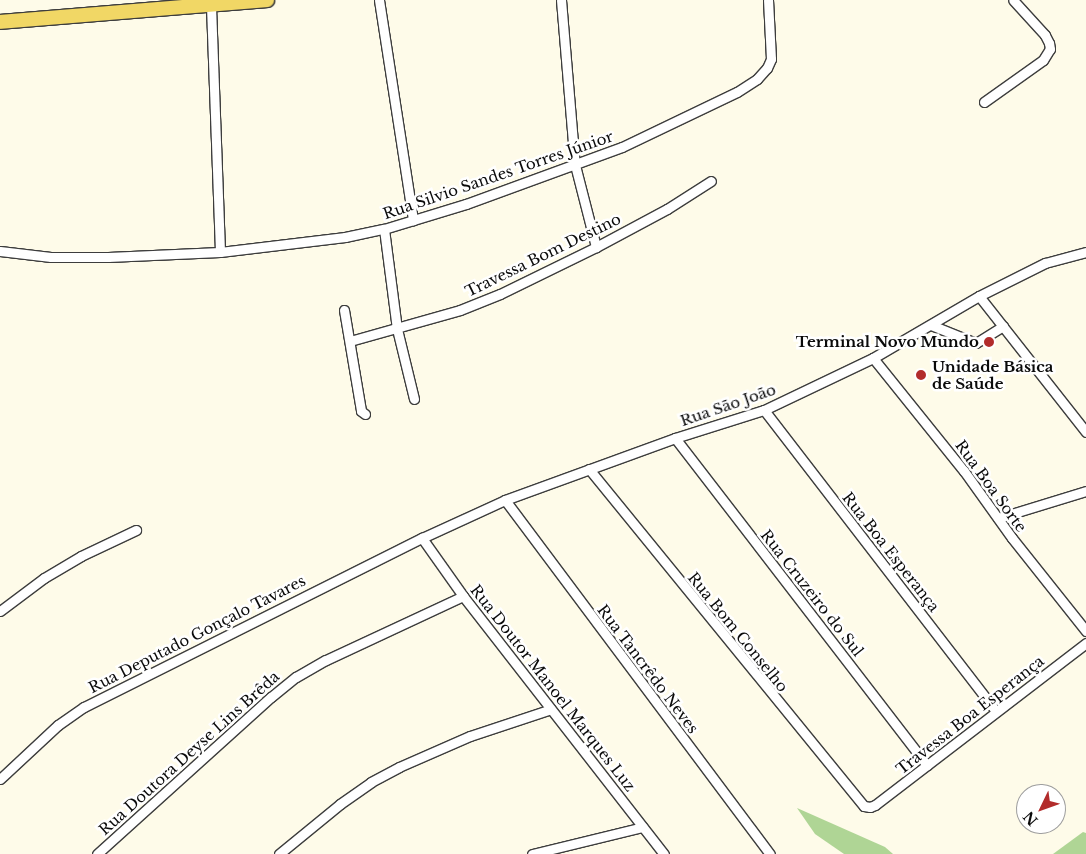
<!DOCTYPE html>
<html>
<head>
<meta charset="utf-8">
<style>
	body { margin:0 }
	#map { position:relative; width:1086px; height:854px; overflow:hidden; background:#fefbe9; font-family:"Libre Baskerville",serif }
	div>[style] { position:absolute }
	.forest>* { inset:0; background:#afd595 }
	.roads { filter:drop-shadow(1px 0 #3d3d3d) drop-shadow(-1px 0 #3d3d3d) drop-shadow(0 1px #3d3d3d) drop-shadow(0 -1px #3d3d3d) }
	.minor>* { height:9px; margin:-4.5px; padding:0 4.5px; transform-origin:4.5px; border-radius:4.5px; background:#fff }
	.primary>* { height:14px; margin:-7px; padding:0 7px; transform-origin:7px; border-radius:7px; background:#f1d765 }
	.dots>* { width:14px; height:14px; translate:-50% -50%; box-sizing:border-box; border:2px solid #fff; border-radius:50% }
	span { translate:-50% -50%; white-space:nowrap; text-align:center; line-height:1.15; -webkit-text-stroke:5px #fff; paint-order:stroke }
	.street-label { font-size:15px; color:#0a0a0a }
	.poi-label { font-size:15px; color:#0a0a0a; font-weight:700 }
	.right { translate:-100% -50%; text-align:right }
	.left { translate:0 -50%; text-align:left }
	.north { position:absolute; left:1016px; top:784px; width:50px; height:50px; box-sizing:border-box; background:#fff; border:1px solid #9d9d9d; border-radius:50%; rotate:228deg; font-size:14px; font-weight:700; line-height:20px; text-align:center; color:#0a0a0a }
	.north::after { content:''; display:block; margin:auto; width:18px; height:22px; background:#b22c2b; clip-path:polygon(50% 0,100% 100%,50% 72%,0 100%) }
</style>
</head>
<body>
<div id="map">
	<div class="forest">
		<i style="clip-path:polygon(797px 808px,885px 847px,893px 854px,844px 854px,815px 834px)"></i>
		<i style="clip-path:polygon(1083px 832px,1086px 833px,1086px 854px,1053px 854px)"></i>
	</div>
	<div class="roads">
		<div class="minor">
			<i style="left:379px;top:0;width:223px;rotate:81.2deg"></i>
			<i style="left:561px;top:0;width:166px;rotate:85.2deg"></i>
			<i style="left:575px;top:165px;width:85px;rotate:75.6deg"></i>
			<i style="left:211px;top:6px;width:246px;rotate:87.9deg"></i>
			<i style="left:984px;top:102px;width:72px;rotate:-35.4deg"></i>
			<i style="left:1043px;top:60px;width:13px;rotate:-58deg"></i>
			<i style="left:1050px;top:49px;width:6px;rotate:-99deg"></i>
			<i style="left:1049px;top:43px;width:9px;rotate:-117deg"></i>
			<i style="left:1045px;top:35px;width:47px;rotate:-132.4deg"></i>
			<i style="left:384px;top:229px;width:101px;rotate:82.6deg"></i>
			<i style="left:397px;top:329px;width:72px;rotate:76.3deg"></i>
			<i style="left:0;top:251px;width:51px;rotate:6.7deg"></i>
			<i style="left:51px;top:257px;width:57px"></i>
			<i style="left:108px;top:257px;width:112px;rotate:-2.6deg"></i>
			<i style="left:220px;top:252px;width:126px;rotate:-6.8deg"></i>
			<i style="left:345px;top:237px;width:40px;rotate:-12deg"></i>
			<i style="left:384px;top:229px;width:86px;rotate:-17deg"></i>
			<i style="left:466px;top:204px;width:166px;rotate:-20.1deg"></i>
			<i style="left:622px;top:147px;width:127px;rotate:-25.6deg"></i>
			<i style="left:737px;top:92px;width:24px;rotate:-33deg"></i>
			<i style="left:757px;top:79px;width:15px;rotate:-48deg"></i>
			<i style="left:767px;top:68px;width:10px;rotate:-66deg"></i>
			<i style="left:771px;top:59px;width:59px;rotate:-92.9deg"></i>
			<i style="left:979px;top:296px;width:173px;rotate:51.8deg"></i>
			<i style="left:344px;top:310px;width:102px;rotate:80.4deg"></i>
			<i style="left:361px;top:411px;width:5px;rotate:37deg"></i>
			<i style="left:931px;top:325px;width:48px;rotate:21.8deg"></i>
			<i style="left:976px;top:343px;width:32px;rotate:-32deg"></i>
			<i style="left:350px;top:341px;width:114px;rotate:-15.7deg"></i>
			<i style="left:460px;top:310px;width:43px;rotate:-21.8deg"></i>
			<i style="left:500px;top:294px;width:107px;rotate:-26.1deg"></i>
			<i style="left:596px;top:247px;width:81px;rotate:-28.2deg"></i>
			<i style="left:667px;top:209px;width:52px;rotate:-32.5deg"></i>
			<i style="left:873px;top:358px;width:145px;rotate:51.2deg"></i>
			<i style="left:964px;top:471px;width:82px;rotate:54.4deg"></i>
			<i style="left:1012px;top:538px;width:119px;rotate:51.5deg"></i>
			<i style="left:764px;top:410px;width:380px;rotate:52.4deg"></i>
			<i style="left:675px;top:438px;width:413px;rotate:52.4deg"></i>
			<i style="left:589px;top:469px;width:435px;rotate:50.8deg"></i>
			<i style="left:864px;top:806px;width:6px;rotate:9deg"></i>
			<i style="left:870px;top:807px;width:5px;rotate:-22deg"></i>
			<i style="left:875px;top:805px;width:266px;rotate:-37.5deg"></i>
			<i style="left:505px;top:500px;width:442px;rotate:53.2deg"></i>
			<i style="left:998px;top:518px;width:92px;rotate:-17.1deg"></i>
			<i style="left:422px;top:538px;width:71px;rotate:54.7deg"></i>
			<i style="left:463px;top:596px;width:327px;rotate:52.1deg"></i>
			<i style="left:0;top:611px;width:55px;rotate:-36.9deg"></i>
			<i style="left:44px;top:578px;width:43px;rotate:-30.7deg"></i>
			<i style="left:81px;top:556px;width:61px;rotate:-25.3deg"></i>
			<i style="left:0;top:779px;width:79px;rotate:-43deg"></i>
			<i style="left:58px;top:725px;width:32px;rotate:-35deg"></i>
			<i style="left:84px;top:707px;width:378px;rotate:-26.6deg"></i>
			<i style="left:422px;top:538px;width:91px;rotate:-24.6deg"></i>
			<i style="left:505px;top:500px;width:181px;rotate:-20deg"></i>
			<i style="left:675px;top:438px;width:93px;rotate:-17.5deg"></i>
			<i style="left:764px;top:410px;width:121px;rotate:-25.5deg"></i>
			<i style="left:873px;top:358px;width:123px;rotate:-30.3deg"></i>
			<i style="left:979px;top:296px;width:74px;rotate:-26.6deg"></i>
			<i style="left:1045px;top:263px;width:42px;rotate:-15deg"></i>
			<i style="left:97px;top:854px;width:234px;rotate:-42.1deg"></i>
			<i style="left:271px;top:697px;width:32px;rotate:-39deg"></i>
			<i style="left:296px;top:677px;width:34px;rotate:-30deg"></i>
			<i style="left:326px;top:660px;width:151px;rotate:-25deg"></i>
			<i style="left:279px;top:854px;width:79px;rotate:-39.3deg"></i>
			<i style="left:340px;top:804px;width:38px;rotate:-35deg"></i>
			<i style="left:371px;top:782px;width:32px;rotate:-28deg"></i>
			<i style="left:399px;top:767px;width:77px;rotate:-23.6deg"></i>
			<i style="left:470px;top:736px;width:85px;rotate:-18.4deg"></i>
			<i style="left:532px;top:854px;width:114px;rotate:-13.7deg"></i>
		</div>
		<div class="primary">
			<i style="left:0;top:22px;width:268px;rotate:-4.7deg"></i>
		</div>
	</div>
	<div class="dots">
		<i style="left:989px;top:342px;background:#b22c2b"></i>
		<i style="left:921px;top:375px;background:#b22c2b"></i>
	</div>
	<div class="street-label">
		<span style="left:498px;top:175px;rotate:-19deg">Rua Silvio Sandes Torres Júnior</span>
		<span style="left:543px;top:255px;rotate:-26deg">Travessa Bom Destino</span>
		<span style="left:728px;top:405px;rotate:-19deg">Rua São João</span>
		<span style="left:991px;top:486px;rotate:54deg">Rua Boa Sorte</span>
		<span style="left:891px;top:552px;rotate:52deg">Rua Boa Esperança</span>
		<span style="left:812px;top:593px;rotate:52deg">Rua Cruzeiro do Sul</span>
		<span style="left:738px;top:632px;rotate:51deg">Rua Bom Conselho</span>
		<span style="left:197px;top:634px;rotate:-27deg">Rua Deputado Gonçalo Tavares</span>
		<span style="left:648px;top:669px;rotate:53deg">Rua Tancrêdo Neves</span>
		<span style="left:553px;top:688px;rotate:52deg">Rua Doutor Manoel Marques Luz</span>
		<span style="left:970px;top:715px;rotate:-38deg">Travessa Boa Esperança</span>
		<span style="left:189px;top:753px;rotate:-42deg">Rua Doutora Deyse Lins Brêda</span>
	</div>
	<div class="poi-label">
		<span class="right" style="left:979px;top:342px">Terminal Novo Mundo</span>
		<span class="left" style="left:932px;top:375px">Unidade Básica<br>de Saúde</span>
	</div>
	<div class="north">N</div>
</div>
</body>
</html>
